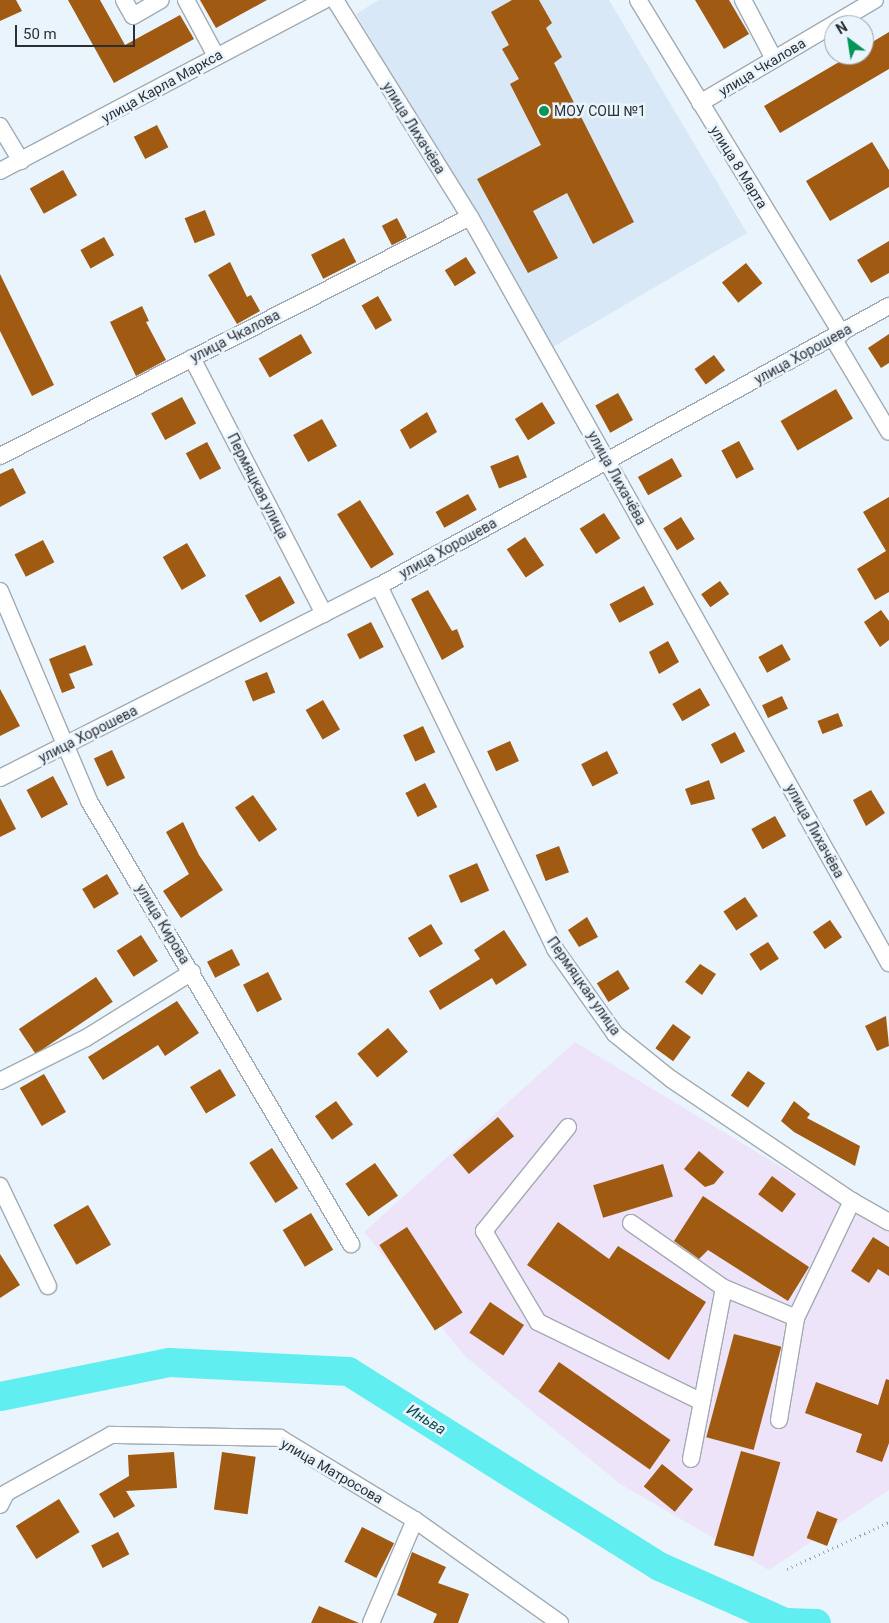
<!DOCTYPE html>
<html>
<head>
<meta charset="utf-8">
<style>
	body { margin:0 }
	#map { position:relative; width:889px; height:1623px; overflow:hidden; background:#eaf4fd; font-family:Roboto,sans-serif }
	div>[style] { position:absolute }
	.built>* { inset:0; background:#d8e8f6 }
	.industrial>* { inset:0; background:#ede4f9 }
	.river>* { height:29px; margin:-14.5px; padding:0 14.5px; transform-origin:14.5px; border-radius:14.5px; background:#60eef1 }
	.building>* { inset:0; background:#a05a11; transform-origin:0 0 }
	.path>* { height:3px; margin-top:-1.5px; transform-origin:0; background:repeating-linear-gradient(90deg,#99a1a8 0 1px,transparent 0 5px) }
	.roads { filter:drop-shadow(1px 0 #a2abb3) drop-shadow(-1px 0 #a2abb3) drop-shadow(0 1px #a2abb3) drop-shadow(0 -1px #a2abb3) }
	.minor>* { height:16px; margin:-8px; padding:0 8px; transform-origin:8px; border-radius:8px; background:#fff }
	.dots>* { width:14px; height:14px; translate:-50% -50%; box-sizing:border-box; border:2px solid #eaf4fd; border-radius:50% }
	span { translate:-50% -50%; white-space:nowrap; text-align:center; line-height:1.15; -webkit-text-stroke:5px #eaf4fd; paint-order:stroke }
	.street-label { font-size:14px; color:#2c3034 }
	.poi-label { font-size:14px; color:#2c3034 }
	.left { translate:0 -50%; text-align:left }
	.water-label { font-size:15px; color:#0f4e50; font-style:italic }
	.north { position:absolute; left:824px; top:15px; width:50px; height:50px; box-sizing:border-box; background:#eaf4fd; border:1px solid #9ea6ad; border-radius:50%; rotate:329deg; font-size:14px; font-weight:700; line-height:20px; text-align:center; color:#2c3034 }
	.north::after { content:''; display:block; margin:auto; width:18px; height:22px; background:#029555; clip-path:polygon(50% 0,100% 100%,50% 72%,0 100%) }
	.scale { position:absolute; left:15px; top:25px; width:120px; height:22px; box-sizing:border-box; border:2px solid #2c3034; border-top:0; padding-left:6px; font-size:15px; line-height:18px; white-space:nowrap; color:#2c3034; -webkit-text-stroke:4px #eaf4fd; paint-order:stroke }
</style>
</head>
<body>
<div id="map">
	<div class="built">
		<i style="clip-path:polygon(379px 0,609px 0,747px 233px,553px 347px,356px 14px)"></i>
	</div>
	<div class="industrial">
		<i style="clip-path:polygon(575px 1042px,869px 1220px,889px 1228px,889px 1490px,769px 1570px,620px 1484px,465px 1356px,364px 1232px)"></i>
	</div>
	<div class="river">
		<i style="left:0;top:1396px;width:172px;rotate:-11.4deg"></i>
		<i style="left:169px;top:1362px;width:179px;rotate:2.9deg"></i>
		<i style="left:348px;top:1371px;width:367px;rotate:32.1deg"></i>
		<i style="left:659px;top:1566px;width:138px;rotate:24deg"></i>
		<i style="left:785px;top:1622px;width:31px;rotate:2deg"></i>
	</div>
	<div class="building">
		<i style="clip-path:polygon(0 0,16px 0,22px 11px,0 21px)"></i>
		<i style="clip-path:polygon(68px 0,100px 0,125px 45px,180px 15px,194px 39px,114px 83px)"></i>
		<i style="clip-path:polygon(200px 0,267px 0,216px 28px)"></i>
		<i style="clip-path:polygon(512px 0,539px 0,552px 23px,546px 28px,562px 57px,554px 63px,634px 222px,593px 244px,567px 193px,533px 211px,558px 258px,528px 273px,477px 179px,541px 145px,510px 84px,519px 79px,502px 49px,509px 45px,491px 12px)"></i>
		<i style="clip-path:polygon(695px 0,729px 0,749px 34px,724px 49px)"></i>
		<i style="clip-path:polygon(889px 32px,889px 69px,780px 133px,764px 106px,851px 55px,864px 55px,864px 47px)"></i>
		<i style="left:157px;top:125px;width:25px;height:26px;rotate:63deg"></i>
		<i style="clip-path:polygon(872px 142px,889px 170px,889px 187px,830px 221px,806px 181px)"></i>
		<i style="left:63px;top:170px;width:29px;height:38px;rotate:61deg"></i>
		<i style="left:205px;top:210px;width:27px;height:22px;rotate:68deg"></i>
		<i style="left:397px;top:218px;width:22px;height:17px;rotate:63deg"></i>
		<i style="left:104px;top:237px;width:21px;height:27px;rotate:61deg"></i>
		<i style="left:344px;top:238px;width:27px;height:37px;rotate:63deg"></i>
		<i style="clip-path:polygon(889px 241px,889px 273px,871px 283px,857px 260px)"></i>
		<i style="left:466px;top:257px;width:19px;height:25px;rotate:58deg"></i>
		<i style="clip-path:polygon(230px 262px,247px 297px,251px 295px,260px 311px,237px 324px,208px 275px)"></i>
		<i style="left:746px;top:263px;width:26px;height:31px;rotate:51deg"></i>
		<i style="clip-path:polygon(0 274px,54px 385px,32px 396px,0 331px)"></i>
		<i style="left:378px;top:296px;width:28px;height:19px;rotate:60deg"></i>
		<i style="clip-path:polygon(142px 306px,149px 321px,146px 322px,166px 360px,136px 376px,110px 322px)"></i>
		<i style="left:301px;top:334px;width:22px;height:49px;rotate:60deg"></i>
		<i style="clip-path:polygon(889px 334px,889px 363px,881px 368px,868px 348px)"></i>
		<i style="left:714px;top:355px;width:19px;height:24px;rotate:54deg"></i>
		<i style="left:836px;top:389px;width:34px;height:64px;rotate:60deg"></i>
		<i style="left:618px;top:393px;width:31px;height:26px;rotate:61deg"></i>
		<i style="left:182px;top:397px;width:30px;height:35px;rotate:62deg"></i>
		<i style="left:542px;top:402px;width:25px;height:32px;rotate:58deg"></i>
		<i style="clip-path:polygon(427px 412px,437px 432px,410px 449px,400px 430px)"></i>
		<i style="left:322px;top:419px;width:31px;height:33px;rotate:61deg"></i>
		<i style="left:739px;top:441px;width:32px;height:20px;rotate:62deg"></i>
		<i style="left:207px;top:442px;width:30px;height:24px;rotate:62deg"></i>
		<i style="left:518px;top:455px;width:24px;height:30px;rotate:68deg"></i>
		<i style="left:672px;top:458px;width:21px;height:39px;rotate:61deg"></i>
		<i style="clip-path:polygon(13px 468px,26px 493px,0 507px,0 474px)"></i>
		<i style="left:468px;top:494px;width:18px;height:37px;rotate:61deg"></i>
		<i style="clip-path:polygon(889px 497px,889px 592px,875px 600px,857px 569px,886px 551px,863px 512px)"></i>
		<i style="left:360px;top:500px;width:64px;height:27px;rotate:58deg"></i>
		<i style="left:604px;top:513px;width:30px;height:29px;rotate:57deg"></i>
		<i style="left:681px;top:517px;width:26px;height:21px;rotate:58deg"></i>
		<i style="left:525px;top:537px;width:34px;height:22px;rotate:56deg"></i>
		<i style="left:43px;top:540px;width:25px;height:32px;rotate:63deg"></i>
		<i style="left:187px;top:543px;width:38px;height:28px;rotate:60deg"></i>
		<i style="left:280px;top:576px;width:31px;height:40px;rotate:61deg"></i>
		<i style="left:720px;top:581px;width:16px;height:23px;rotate:55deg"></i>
		<i style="left:644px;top:586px;width:21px;height:39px;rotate:62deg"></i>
		<i style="clip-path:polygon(428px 590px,452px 631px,457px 629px,464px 647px,442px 660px,411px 599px)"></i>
		<i style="clip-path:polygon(881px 610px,889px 621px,889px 640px,880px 647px,864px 622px)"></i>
		<i style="left:371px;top:622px;width:28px;height:27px;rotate:63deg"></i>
		<i style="clip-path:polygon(668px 641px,679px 662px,659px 674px,649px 652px)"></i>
		<i style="left:782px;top:644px;width:18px;height:27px;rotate:61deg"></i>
		<i style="clip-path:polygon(85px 645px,93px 665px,69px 674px,75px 688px,62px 693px,49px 659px)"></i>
		<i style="left:267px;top:672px;width:22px;height:24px;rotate:68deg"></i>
		<i style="left:700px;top:688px;width:20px;height:32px;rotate:60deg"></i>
		<i style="clip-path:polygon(0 689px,20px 726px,0 736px)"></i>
		<i style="left:782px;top:696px;width:14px;height:22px;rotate:65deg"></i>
		<i style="left:323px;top:700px;width:34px;height:20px;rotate:60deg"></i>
		<i style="left:838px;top:713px;width:14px;height:22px;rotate:69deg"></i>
		<i style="left:423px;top:726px;width:29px;height:22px;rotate:65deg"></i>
		<i style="left:735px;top:732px;width:22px;height:27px;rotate:63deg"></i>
		<i style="left:510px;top:741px;width:22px;height:25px;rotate:66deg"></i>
		<i style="left:112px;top:750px;width:31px;height:20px;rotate:65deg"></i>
		<i style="left:607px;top:751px;width:25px;height:29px;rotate:63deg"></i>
		<i style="left:53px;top:776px;width:32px;height:30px;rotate:62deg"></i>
		<i style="clip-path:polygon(709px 780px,715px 799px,691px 805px,685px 789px)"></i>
		<i style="left:425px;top:783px;width:27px;height:22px;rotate:63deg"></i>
		<i style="clip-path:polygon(871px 790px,885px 813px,866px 826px,853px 800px)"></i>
		<i style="left:253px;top:795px;width:42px;height:22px;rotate:55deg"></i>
		<i style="clip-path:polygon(0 798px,16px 829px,0 837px)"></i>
		<i style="left:775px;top:816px;width:23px;height:27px;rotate:61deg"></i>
		<i style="clip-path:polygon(183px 822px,199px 855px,223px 890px,181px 918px,163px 891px,189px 874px,166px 832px)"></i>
		<i style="left:559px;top:846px;width:28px;height:25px;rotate:69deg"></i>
		<i style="left:477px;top:863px;width:30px;height:31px;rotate:66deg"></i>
		<i style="left:107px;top:874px;width:23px;height:29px;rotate:59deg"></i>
		<i style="left:745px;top:897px;width:23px;height:26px;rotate:56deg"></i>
		<i style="clip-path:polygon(587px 917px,598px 937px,579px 947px,568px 930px)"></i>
		<i style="left:830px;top:920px;width:21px;height:21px;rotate:55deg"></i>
		<i style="left:431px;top:924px;width:23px;height:27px;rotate:59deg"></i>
		<i style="clip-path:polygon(504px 930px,527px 965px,496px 985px,492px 978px,440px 1010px,429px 991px,480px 959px,474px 950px)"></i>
		<i style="left:141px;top:935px;width:31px;height:29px;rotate:57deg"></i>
		<i style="left:768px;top:942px;width:20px;height:22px;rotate:57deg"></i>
		<i style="left:232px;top:949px;width:18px;height:28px;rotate:63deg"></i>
		<i style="clip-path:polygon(700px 964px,716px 974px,702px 995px,685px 982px)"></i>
		<i style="left:618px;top:970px;width:22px;height:25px;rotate:58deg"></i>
		<i style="left:268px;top:972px;width:31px;height:28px;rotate:63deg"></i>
		<i style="left:96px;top:977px;width:30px;height:93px;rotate:56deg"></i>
		<i style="clip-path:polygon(177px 1001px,199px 1033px,165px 1056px,158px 1045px,103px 1080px,88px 1057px)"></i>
		<i style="clip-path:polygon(886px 1016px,889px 1046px,877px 1051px,865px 1026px)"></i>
		<i style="left:673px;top:1024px;width:22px;height:30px;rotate:36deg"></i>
		<i style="left:388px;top:1028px;width:31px;height:40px;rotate:50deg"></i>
		<i style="left:220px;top:1069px;width:31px;height:35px;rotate:59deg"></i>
		<i style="left:748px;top:1071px;width:21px;height:30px;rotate:35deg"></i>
		<i style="left:44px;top:1074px;width:44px;height:28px;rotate:60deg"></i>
		<i style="left:336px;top:1101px;width:29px;height:26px;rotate:54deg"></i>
		<i style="clip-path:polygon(794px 1101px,810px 1114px,807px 1118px,860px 1146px,855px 1166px,794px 1132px,781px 1121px)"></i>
		<i style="left:498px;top:1117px;width:25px;height:59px;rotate:50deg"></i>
		<i style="left:272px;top:1148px;width:48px;height:27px;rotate:57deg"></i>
		<i style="clip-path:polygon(699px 1151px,724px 1172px,714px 1184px,705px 1187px,684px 1169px)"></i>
		<i style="left:375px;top:1163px;width:40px;height:36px;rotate:55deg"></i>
		<i style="left:663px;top:1164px;width:34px;height:73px;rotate:73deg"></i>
		<i style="left:772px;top:1176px;width:30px;height:23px;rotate:37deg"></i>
		<i style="clip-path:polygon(703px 1196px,809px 1267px,788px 1301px,708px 1250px,699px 1259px,674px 1241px)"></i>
		<i style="left:88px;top:1205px;width:46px;height:40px;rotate:60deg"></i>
		<i style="left:311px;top:1213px;width:43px;height:33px;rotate:59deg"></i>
		<i style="clip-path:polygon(558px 1222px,609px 1259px,618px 1246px,706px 1302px,669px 1360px,527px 1265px)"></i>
		<i style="left:407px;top:1227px;width:102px;height:33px;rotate:57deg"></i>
		<i style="clip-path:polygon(873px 1237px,889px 1247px,889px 1276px,878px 1269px,869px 1283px,851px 1271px)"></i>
		<i style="clip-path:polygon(0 1254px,20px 1285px,0 1298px)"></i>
		<i style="left:490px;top:1302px;width:41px;height:37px;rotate:34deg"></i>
		<i style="left:734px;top:1334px;width:49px;height:107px;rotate:15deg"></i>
		<i style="left:559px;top:1362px;width:136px;height:36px;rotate:35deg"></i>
		<i style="clip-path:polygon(886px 1379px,889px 1380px,889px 1443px,882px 1462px,856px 1452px,862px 1434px,805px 1413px,816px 1382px,878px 1405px)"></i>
		<i style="left:741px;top:1451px;width:41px;height:98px;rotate:16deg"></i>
		<i style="clip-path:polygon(174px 1452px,177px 1488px,126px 1491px,135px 1506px,114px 1518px,99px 1494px,129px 1476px,128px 1455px)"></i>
		<i style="left:222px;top:1452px;width:34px;height:58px;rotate:8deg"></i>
		<i style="left:662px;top:1464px;width:40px;height:29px;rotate:39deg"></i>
		<i style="left:59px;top:1499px;width:39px;height:51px;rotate:58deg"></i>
		<i style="left:817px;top:1511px;width:22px;height:29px;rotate:21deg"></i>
		<i style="left:362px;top:1527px;width:36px;height:39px;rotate:27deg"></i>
		<i style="left:118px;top:1532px;width:25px;height:30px;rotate:63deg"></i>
		<i style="clip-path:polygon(412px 1552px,446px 1567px,438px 1583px,469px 1594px,458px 1623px,433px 1623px,437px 1614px,397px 1595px)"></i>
		<i style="clip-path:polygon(319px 1606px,359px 1623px,311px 1623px)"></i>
	</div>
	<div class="path">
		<i style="left:787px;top:1569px;width:112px;rotate:-24.7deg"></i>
	</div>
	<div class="roads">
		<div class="minor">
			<i style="left:124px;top:0;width:18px;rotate:61deg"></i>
			<i style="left:133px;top:16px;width:32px;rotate:-30deg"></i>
			<i style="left:186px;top:0;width:64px;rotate:61.8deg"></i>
			<i style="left:335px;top:0;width:256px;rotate:58.1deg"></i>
			<i style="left:470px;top:217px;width:856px;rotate:60.68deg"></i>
			<i style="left:638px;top:0;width:391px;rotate:58.6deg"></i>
			<i style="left:743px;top:0;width:67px;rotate:62.3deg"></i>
			<i style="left:700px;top:103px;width:203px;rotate:-30.5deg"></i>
			<i style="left:0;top:126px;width:41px;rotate:59deg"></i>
			<i style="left:0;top:171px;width:366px;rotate:-27.8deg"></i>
			<i style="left:833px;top:338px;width:109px;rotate:59.2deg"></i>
			<i style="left:192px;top:358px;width:288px;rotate:62.7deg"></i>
			<i style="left:0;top:456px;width:527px;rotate:-26.95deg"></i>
			<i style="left:379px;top:586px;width:403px;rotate:64.1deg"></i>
			<i style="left:555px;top:949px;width:104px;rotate:54.8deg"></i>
			<i style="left:615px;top:1034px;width:72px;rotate:38.8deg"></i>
			<i style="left:671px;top:1079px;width:218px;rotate:34deg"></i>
			<i style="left:852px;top:1201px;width:43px;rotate:29.6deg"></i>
			<i style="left:0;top:591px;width:228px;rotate:67deg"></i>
			<i style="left:89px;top:801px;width:515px;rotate:59.4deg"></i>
			<i style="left:0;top:778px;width:425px;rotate:-26.9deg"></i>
			<i style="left:379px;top:586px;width:582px;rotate:-28.77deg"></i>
			<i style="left:0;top:1081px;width:96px;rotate:-26.6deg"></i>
			<i style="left:86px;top:1038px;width:125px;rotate:-31.9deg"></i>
			<i style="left:568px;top:1127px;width:134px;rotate:128.9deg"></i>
			<i style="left:484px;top:1231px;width:106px;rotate:59.3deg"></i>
			<i style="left:538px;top:1322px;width:182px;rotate:26deg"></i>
			<i style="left:0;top:1186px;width:111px;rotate:64.4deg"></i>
			<i style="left:631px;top:1223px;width:113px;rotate:35deg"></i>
			<i style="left:779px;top:1420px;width:103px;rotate:-80.5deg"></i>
			<i style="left:796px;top:1318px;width:130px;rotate:-64.4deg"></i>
			<i style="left:691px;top:1459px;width:174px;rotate:-79.1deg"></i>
			<i style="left:724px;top:1288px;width:78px;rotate:22.6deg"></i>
			<i style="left:0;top:1505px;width:13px;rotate:-63deg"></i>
			<i style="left:6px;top:1493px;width:120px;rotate:-28.9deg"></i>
			<i style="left:111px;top:1435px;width:169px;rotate:1deg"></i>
			<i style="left:280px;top:1438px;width:158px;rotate:31.3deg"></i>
			<i style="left:415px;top:1520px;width:178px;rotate:35.4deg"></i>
			<i style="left:371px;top:1623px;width:112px;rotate:-66.9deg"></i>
		</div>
	</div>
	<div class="dots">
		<i style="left:544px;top:111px;background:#029555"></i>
	</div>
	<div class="street-label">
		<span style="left:762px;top:67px;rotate:-31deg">улица Чкалова</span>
		<span style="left:162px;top:86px;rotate:-29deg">улица Карла Маркса</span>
		<span style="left:414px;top:128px;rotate:58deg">улица Лихачёва</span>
		<span style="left:739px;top:167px;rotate:58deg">улица 8 Марта</span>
		<span style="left:235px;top:336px;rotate:-27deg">улица Чкалова</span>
		<span style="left:803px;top:354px;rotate:-29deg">улица Хорошева</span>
		<span style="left:617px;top:478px;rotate:61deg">улица Лихачёва</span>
		<span style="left:258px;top:486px;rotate:63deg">Пермяцкая улица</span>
		<span style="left:448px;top:548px;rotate:-29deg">улица Хорошева</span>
		<span style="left:88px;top:734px;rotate:-27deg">улица Хорошева</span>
		<span style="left:815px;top:831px;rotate:61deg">улица Лихачёва</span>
		<span style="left:163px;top:924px;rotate:59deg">улица Кирова</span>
		<span style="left:584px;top:986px;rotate:55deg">Пермяцкая улица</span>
		<span style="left:332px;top:1471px;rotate:30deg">улица Матросова</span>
	</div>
	<div class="poi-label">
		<span class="left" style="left:554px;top:111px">МОУ СОШ №1</span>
	</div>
	<div class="water-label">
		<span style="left:426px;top:1420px;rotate:32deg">Иньва</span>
	</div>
	<div class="north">N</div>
	<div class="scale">50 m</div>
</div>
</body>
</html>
